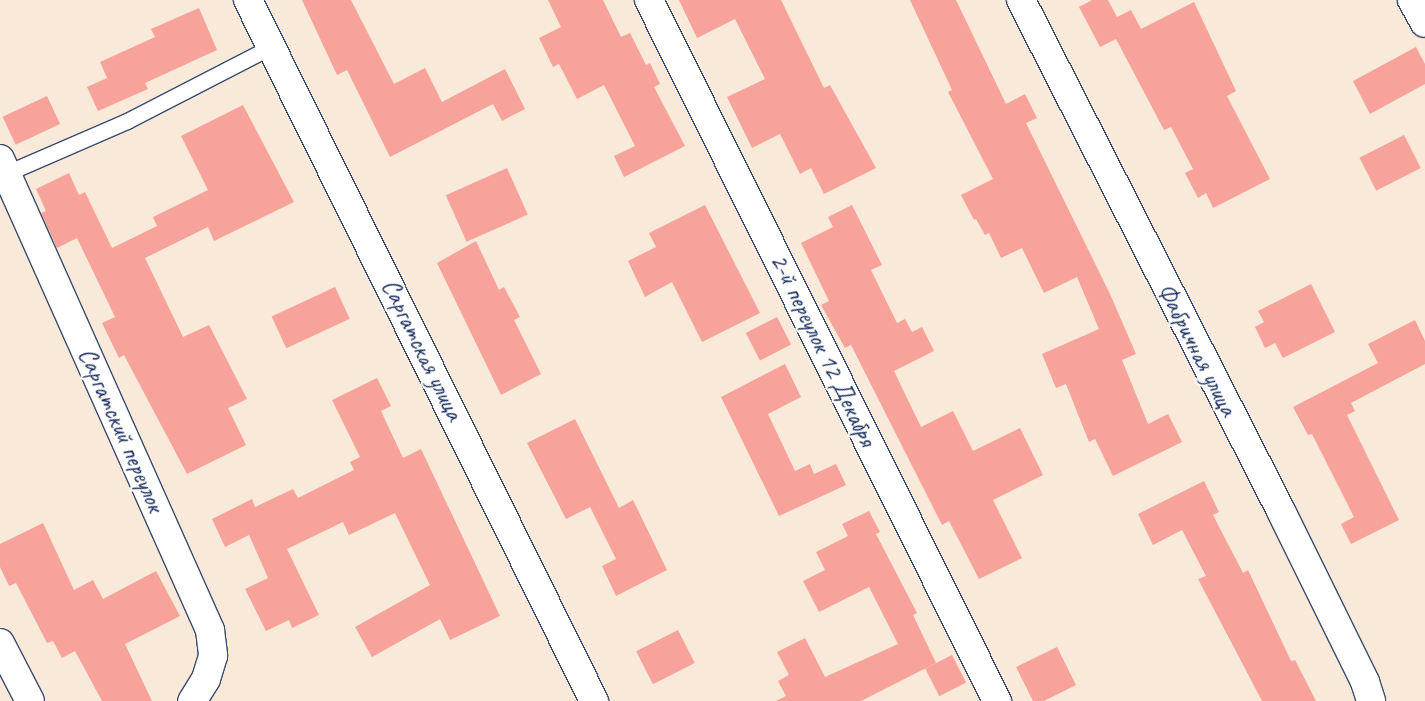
<!DOCTYPE html>
<html>
<head>
<meta charset="utf-8">
<style>
	body { margin:0 }
	#map { position:relative; width:1425px; height:701px; overflow:hidden; background:#f8e9d8; font-family:Caveat,sans-serif }
	div>[style] { position:absolute }
	.building>* { inset:0; background:#f7a39b; transform-origin:0 0 }
	.roads { filter:drop-shadow(1px 0 #3c4b70) drop-shadow(-1px 0 #3c4b70) drop-shadow(0 1px #3c4b70) drop-shadow(0 -1px #3c4b70) }
	.service>* { height:15px; margin:-7.5px; padding:0 7.5px; transform-origin:7.5px; border-radius:7.5px; background:#fff }
	.minor>* { height:28px; margin:-14px; padding:0 14px; transform-origin:14px; border-radius:14px; background:#fff }
	span { translate:-50% -50%; white-space:nowrap; text-align:center; line-height:1.15; -webkit-text-stroke:4.5px #fff; paint-order:stroke }
	.street-label { font-size:25px; color:#1b2f5e }
</style>
</head>
<body>
<div id="map">
	<div class="building">
		<i style="clip-path:polygon(302px 0,351px 0,394px 84px,425px 68px,442px 102px,505px 69px,525px 109px,502px 121px,493px 104px,390px 157px,347px 70px,337px 75px)"></i>
		<i style="clip-path:polygon(548px 0,603px 0,621px 37px,630px 33px,646px 65px,650px 63px,660px 84px,654px 87px,685px 146px,624px 177px,614px 156px,635px 146px,604px 85px,577px 99px,559px 64px,553px 67px,539px 38px,561px 27px)"></i>
		<i style="clip-path:polygon(679px 0,781px 0,824px 88px,830px 85px,876px 168px,824px 194px,811px 168px,800px 174px,780px 134px,752px 148px,727px 97px,765px 79px,735px 19px,697px 38px)"></i>
		<i style="clip-path:polygon(910px 0,956px 0,1006px 104px,1025px 94px,1037px 118px,1026px 123px,1110px 294px,1136px 354px,1122px 360px,1148px 424px,1168px 414px,1182px 442px,1113px 476px,1095px 439px,1089px 442px,1066px 384px,1056px 388px,1042px 354px,1099px 329px,1077px 277px,1044px 293px,1022px 248px,1001px 258px,989px 233px,985px 235px,976px 219px,974px 220px,961px 195px,993px 179px,948px 92px,952px 90px)"></i>
		<i style="clip-path:polygon(1092px 0,1108px 0,1117px 17px,1131px 10px,1141px 29px,1194px 2px,1236px 91px,1227px 96px,1270px 179px,1213px 208px,1206px 193px,1198px 198px,1185px 173px,1193px 169px,1171px 127px,1164px 130px,1116px 39px,1100px 47px,1079px 7px)"></i>
		<i style="clip-path:polygon(199px 8px,217px 50px,145px 83px,148px 89px,98px 111px,87px 87px,107px 78px,100px 62px,155px 37px,151px 29px)"></i>
		<i style="clip-path:polygon(1416px 47px,1425px 64px,1425px 84px,1370px 114px,1353px 81px)"></i>
		<i style="left:47px;top:96px;width:31px;height:49px;rotate:65deg"></i>
		<i style="clip-path:polygon(243px 105px,294px 202px,214px 241px,208px 227px,145px 258px,183px 337px,209px 325px,247px 399px,228px 408px,246px 445px,187px 474px,124px 355px,119px 358px,102px 323px,115px 317px,77px 238px,57px 248px,41px 213px,46px 211px,36px 189px,69px 173px,79px 195px,85px 192px,112px 248px,157px 226px,153px 217px,208px 190px,181px 136px)"></i>
		<i style="left:1404px;top:135px;width:37px;height:50px;rotate:63deg"></i>
		<i style="left:507px;top:168px;width:51px;height:67px;rotate:66deg"></i>
		<i style="clip-path:polygon(705px 205px,760px 313px,702px 342px,672px 282px,645px 297px,628px 261px,656px 247px,649px 233px)"></i>
		<i style="clip-path:polygon(852px 205px,882px 265px,871px 270px,897px 323px,905px 319px,912px 332px,922px 327px,934px 351px,894px 371px,921px 427px,953px 411px,973px 451px,1020px 428px,1043px 475px,993px 500px,1022px 558px,979px 579px,949px 521px,942px 525px,851px 345px,845px 348px,821px 305px,829px 301px,801px 243px,833px 227px,828px 217px)"></i>
		<i style="clip-path:polygon(476px 241px,499px 290px,504px 287px,520px 317px,514px 320px,541px 374px,501px 395px,437px 263px)"></i>
		<i style="clip-path:polygon(1311px 284px,1335px 332px,1283px 358px,1275px 343px,1265px 348px,1255px 327px,1264px 322px,1258px 311px)"></i>
		<i style="left:335px;top:287px;width:35px;height:70px;rotate:65deg"></i>
		<i style="left:777px;top:317px;width:31px;height:35px;rotate:63deg"></i>
		<i style="clip-path:polygon(1415px 320px,1425px 341px,1425px 364px,1351px 403px,1355px 411px,1347px 415px,1399px 520px,1351px 544px,1341px 524px,1354px 517px,1312px 434px,1308px 435px,1293px 407px,1378px 363px,1368px 344px)"></i>
		<i style="clip-path:polygon(785px 364px,801px 397px,768px 414px,795px 471px,810px 464px,814px 474px,836px 464px,846px 485px,779px 516px,721px 397px)"></i>
		<i style="clip-path:polygon(377px 378px,391px 406px,381px 411px,403px 458px,421px 449px,500px 616px,450px 640px,440px 619px,372px 657px,355px 627px,430px 585px,395px 513px,349px 535px,343px 522px,287px 549px,319px 615px,292px 628px,289px 620px,266px 631px,245px 589px,268px 578px,249px 535px,225px 547px,212px 519px,252px 499px,255px 507px,293px 489px,298px 498px,354px 470px,350px 462px,360px 457px,332px 400px)"></i>
		<i style="clip-path:polygon(575px 419px,619px 508px,633px 500px,667px 570px,616px 596px,602px 566px,616px 559px,590px 507px,566px 519px,527px 443px)"></i>
		<i style="clip-path:polygon(1204px 481px,1219px 512px,1213px 515px,1243px 573px,1248px 570px,1291px 661px,1295px 660px,1316px 701px,1262px 701px,1198px 579px,1206px 576px,1182px 530px,1153px 545px,1138px 514px)"></i>
		<i style="clip-path:polygon(869px 511px,880px 532px,876px 534px,917px 613px,913px 615px,936px 663px,861px 701px,776px 701px,786px 696px,778px 681px,789px 675px,777px 652px,805px 638px,825px 677px,898px 644px,869px 587px,819px 612px,803px 581px,825px 570px,816px 552px,848px 536px,842px 524px)"></i>
		<i style="clip-path:polygon(43px 523px,74px 590px,93px 580px,103px 599px,156px 571px,180px 616px,125px 644px,152px 701px,102px 701px,75px 651px,62px 658px,53px 641px,47px 643px,16px 583px,9px 586px,0 567px,0 544px)"></i>
		<i style="left:678px;top:630px;width:37px;height:47px;rotate:63deg"></i>
		<i style="clip-path:polygon(1057px 647px,1076px 685px,1044px 701px,1033px 701px,1016px 667px)"></i>
		<i style="left:952px;top:655px;width:31px;height:30px;rotate:63deg"></i>
	</div>
	<div class="roads">
		<div class="service">
			<i style="left:7px;top:173px;width:131px;rotate:-23.4deg"></i>
			<i style="left:127px;top:121px;width:163px;rotate:-27.3deg"></i>
		</div>
		<div class="minor">
			<i style="left:248px;top:0;width:782px;rotate:63.73deg"></i>
			<i style="left:649px;top:0;width:783px;rotate:63.6deg"></i>
			<i style="left:1021px;top:0;width:573px;rotate:63.03deg"></i>
			<i style="left:1281px;top:511px;width:191px;rotate:63.8deg"></i>
			<i style="left:1365px;top:682px;width:20px;rotate:72deg"></i>
			<i style="left:1412px;top:0;width:26px;rotate:61deg"></i>
			<i style="left:0;top:159px;width:516px;rotate:65.97deg"></i>
			<i style="left:210px;top:630px;width:26px;rotate:83deg"></i>
			<i style="left:213px;top:656px;width:24px;rotate:107deg"></i>
			<i style="left:206px;top:679px;width:26px;rotate:122deg"></i>
			<i style="left:0;top:643px;width:65px;rotate:62.7deg"></i>
		</div>
	</div>
	<div class="street-label">
		<span style="left:422px;top:350px;rotate:64deg">Саргатская улица</span>
		<span style="left:823px;top:350px;rotate:64deg">2-й переулок 12 Декабря</span>
		<span style="left:1197px;top:350px;rotate:63deg">Фабричная улица</span>
		<span style="left:121px;top:430px;rotate:66deg">Саргатский переулок</span>
	</div>
</div>
</body>
</html>
